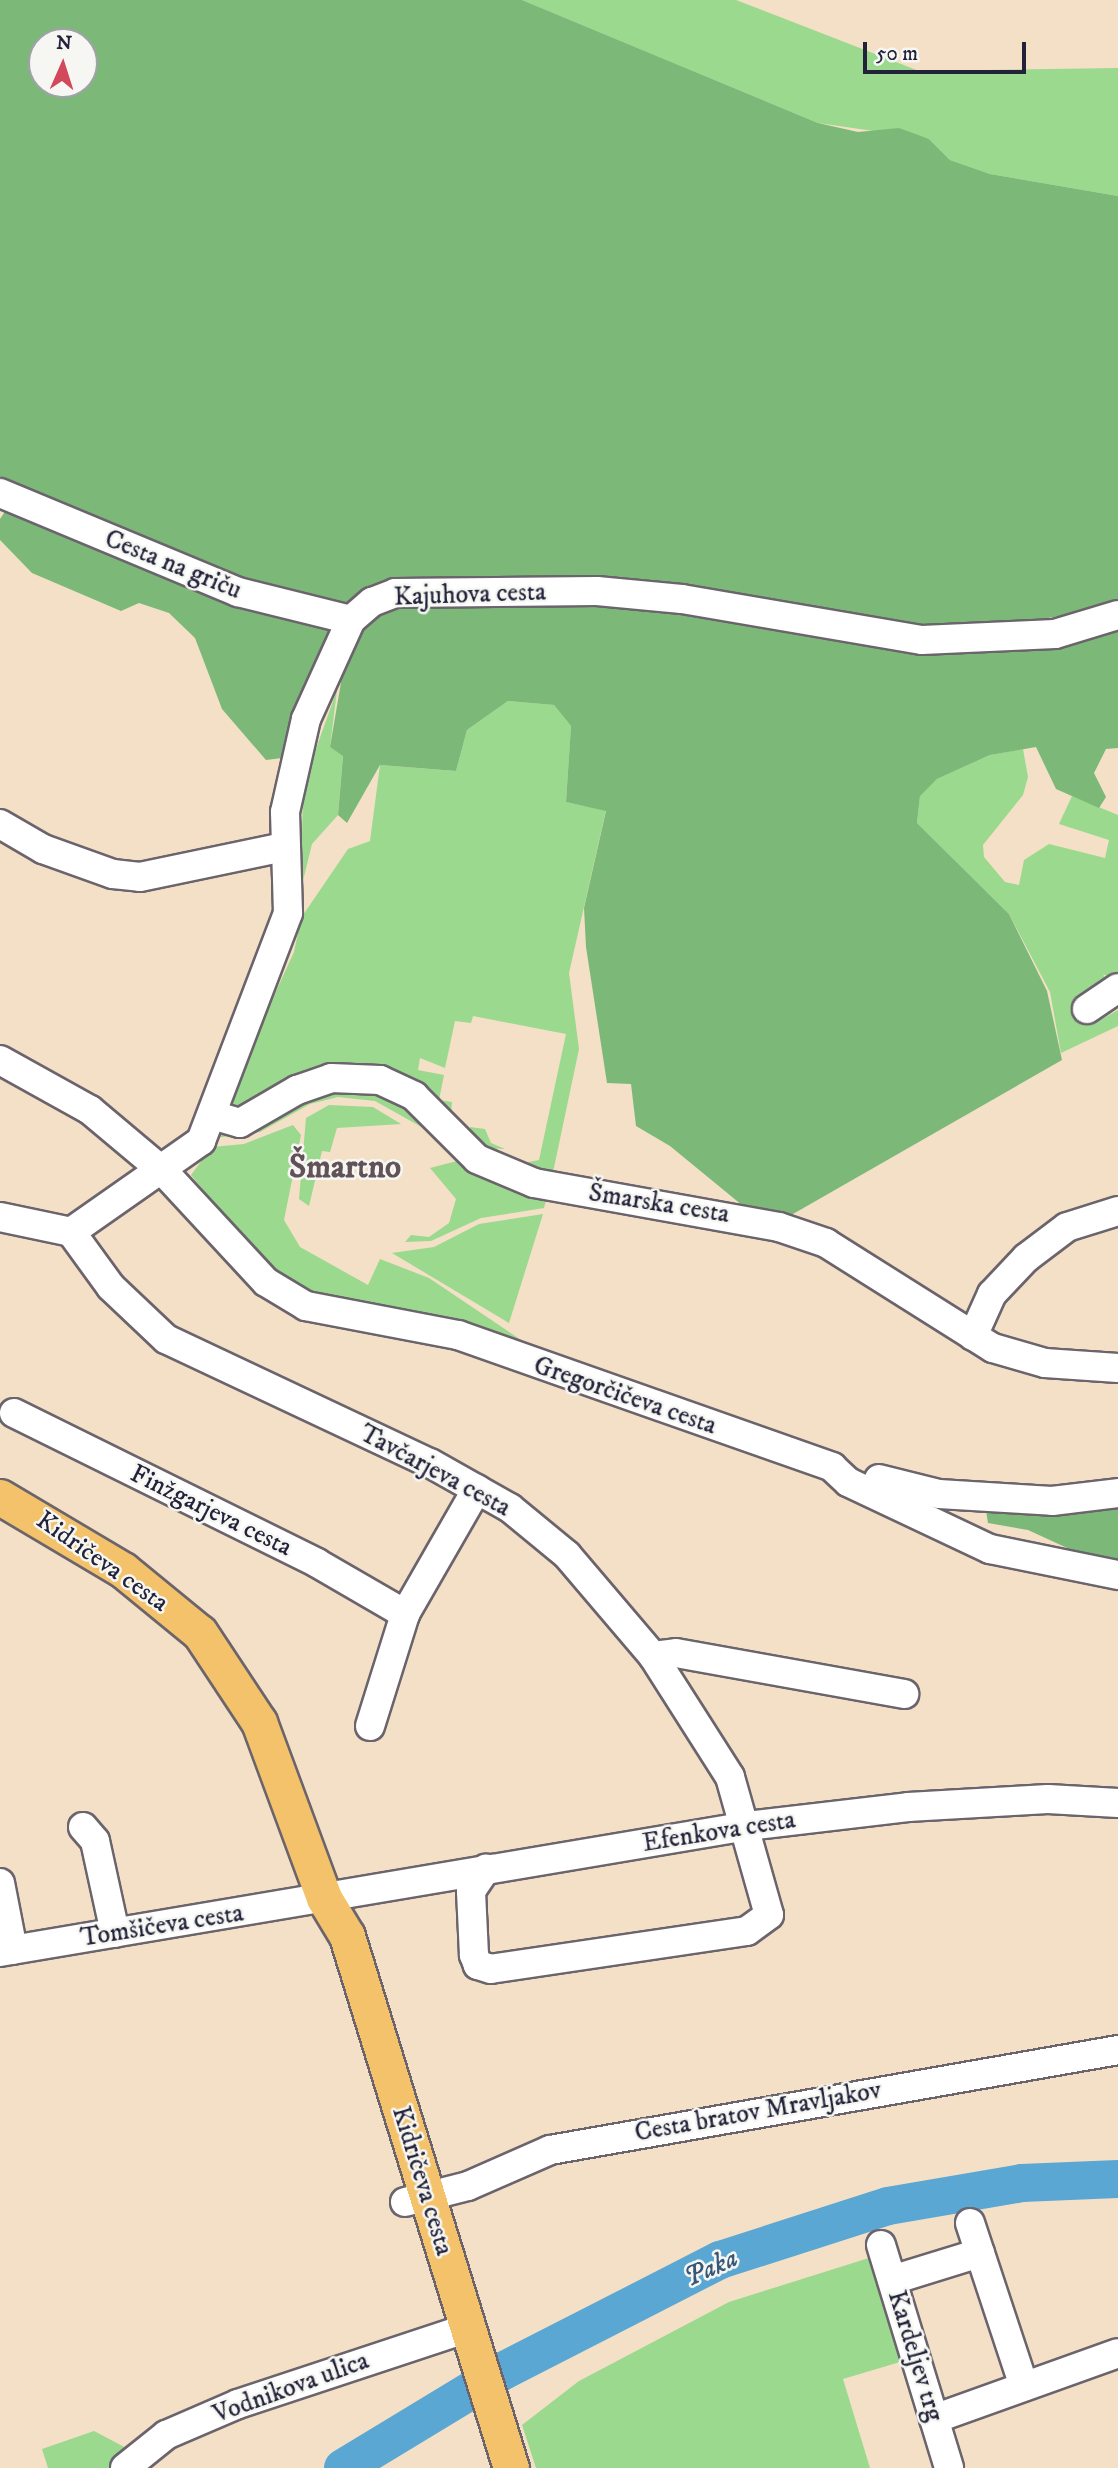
<!DOCTYPE html>
<html>
<head>
<meta charset="utf-8">
<style>
	body { margin:0 }
	#map { position:relative; width:1118px; height:2468px; overflow:hidden; background:#f3e0c6; font-family:"IM FELL DW Pica",serif }
	div>[style] { position:absolute }
	.green>* { inset:0; background:#9bd98e }
	.forest>* { inset:0; background:#7cb979 }
	.river>* { height:38px; margin:-19px; padding:0 19px; transform-origin:19px; border-radius:19px; background:#5aa7d3 }
	.roads { filter:drop-shadow(2px 0 #6b646c) drop-shadow(-2px 0 #6b646c) drop-shadow(0 2px #6b646c) drop-shadow(0 -2px #6b646c) }
	.minor>* { height:28px; margin:-14px; padding:0 14px; transform-origin:14px; border-radius:14px; background:#fff }
	.major>* { height:35px; margin:-17.5px; padding:0 17.5px; transform-origin:17.5px; border-radius:17.5px; background:#f3c26a }
	span { translate:-50% -50%; white-space:nowrap; text-align:center; line-height:1.15; -webkit-text-stroke:5px #f6f6f2; paint-order:stroke }
	.street-label { font-size:26px; color:#22223b }
	.water-label { font-size:28px; color:#385778; font-style:italic }
	.district-label { font-size:33px; color:#615258; font-weight:700 }
	.north { position:absolute; left:28px; top:28px; width:70px; height:70px; box-sizing:border-box; background:#f6f6f2; border:2px solid #a1a1a9; border-radius:50%; rotate:3deg; font-size:19px; font-weight:700; line-height:28px; text-align:center; color:#22223b }
	.north::after { content:''; display:block; margin:auto; width:24px; height:32px; background:#d1495b; clip-path:polygon(50% 0,100% 100%,50% 72%,0 100%) }
	.scale { position:absolute; left:863px; top:42px; width:163px; height:32px; box-sizing:border-box; border:4px solid #22223b; border-top:0; padding-left:9px; font-size:21px; line-height:24px; white-space:nowrap; color:#22223b; -webkit-text-stroke:5px #f6f6f2; paint-order:stroke }
</style>
</head>
<body>
<div id="map">
	<div class="green">
		<i style="clip-path:polygon(522px 0,736px 0,919px 71px,1118px 68px,1118px 196px,990px 174px,950px 160px,929px 139px,818px 123px)"></i>
		<i style="clip-path:polygon(337px 690px,330px 747px,343px 755px,338px 815px,312px 844px,301px 889px,303px 785px)"></i>
		<i style="clip-path:polygon(508px 701px,554px 705px,571px 726px,566px 802px,606px 810px,569px 973px,579px 1049px,552px 1177px,523px 1163px,539px 1160px,566px 1034px,473px 1016px,471px 1023px,455px 1021px,445px 1068px,420px 1058px,418px 1070px,444px 1075px,439px 1100px,452px 1102px,451px 1114px,383px 1072px,235px 1109px,229px 1099px,233px 1085px,294px 952px,301px 918px,348px 849px,370px 841px,380px 765px,456px 771px,467px 730px)"></i>
		<i style="clip-path:polygon(1023px 749px,1028px 777px,1023px 795px,983px 845px,984px 857px,1005px 882px,1019px 885px,1024px 860px,1049px 844px,1105px 858px,1109px 840px,1059px 824px,1072px 796px,1118px 815px,1118px 982px,1103px 974px,1110px 986px,1080px 1005px,1092px 1025px,1118px 1010px,1118px 1026px,1061px 1053px,1050px 992px,1009px 914px,917px 823px,920px 795px,937px 779px,990px 755px)"></i>
		<i style="clip-path:polygon(366px 1089px,401px 1103px,434px 1134px,375px 1101px,338px 1097px,310px 1104px,260px 1132px,215px 1138px,320px 1091px)"></i>
		<i style="clip-path:polygon(329px 1105px,373px 1107px,401px 1124px,337px 1128px,330px 1152px,322px 1151px,309px 1206px,299px 1199px,306px 1118px)"></i>
		<i style="clip-path:polygon(293px 1125px,301px 1135px,284px 1220px,300px 1247px,368px 1285px,380px 1259px,429px 1278px,536px 1350px,355px 1313px,277px 1281px,191px 1175px,212px 1147px,244px 1144px)"></i>
		<i style="clip-path:polygon(470px 1127px,485px 1129px,491px 1143px,505px 1149px,486px 1148px,470px 1137px)"></i>
		<i style="clip-path:polygon(457px 1161px,547px 1196px,544px 1208px,481px 1218px,431px 1241px,405px 1242px,411px 1235px,429px 1237px,449px 1223px,456px 1199px,430px 1168px)"></i>
		<i style="clip-path:polygon(543px 1214px,509px 1323px,392px 1253px,434px 1247px,479px 1224px)"></i>
		<i style="clip-path:polygon(872px 2257px,907px 2377px,900px 2362px,843px 2379px,870px 2468px,536px 2468px,522px 2425px,579px 2381px,729px 2302px)"></i>
		<i style="clip-path:polygon(94px 2431px,130px 2450px,111px 2468px,48px 2468px,42px 2449px)"></i>
	</div>
	<div class="forest">
		<i style="clip-path:polygon(evenodd,0 0,522px 0,818px 123px,858px 132px,899px 128px,929px 139px,950px 160px,990px 174px,1118px 196px,1118px 605px,1005px 626px,905px 632px,498px 582px,377px 585px,340px 616px,282px 758px,266px 760px,222px 709px,195px 638px,169px 613px,139px 603px,121px 611px,32px 573px,0 540px,0 519px,14px 498px,0 476px,0 0,42px 42px,84px 42px,84px 84px,42px 84px,42px 42px)"></i>
		<i style="clip-path:polygon(598px 601px,724px 617px,897px 650px,980px 652px,1118px 622px,1118px 748px,1106px 749px,1094px 773px,1106px 797px,1099px 808px,1056px 789px,1036px 747px,990px 755px,937px 779px,920px 796px,917px 823px,1009px 914px,1047px 991px,1062px 1060px,786px 1218px,748px 1210px,670px 1146px,636px 1126px,631px 1084px,607px 1083px,586px 947px,584px 908px,606px 811px,566px 802px,571px 726px,554px 705px,508px 701px,467px 730px,456px 771px,380px 765px,347px 823px,338px 815px,343px 756px,330px 747px,345px 659px,377px 607px)"></i>
		<i style="clip-path:polygon(1118px 1497px,1118px 1560px,1089px 1558px,1028px 1530px,988px 1523px,986px 1511px)"></i>
	</div>
	<div class="river">
		<i style="left:343px;top:2468px;width:189px;rotate:-31.2deg"></i>
		<i style="left:505px;top:2370px;width:242px;rotate:-27.1deg"></i>
		<i style="left:720px;top:2260px;width:176px;rotate:-17.8deg"></i>
		<i style="left:888px;top:2206px;width:136px;rotate:-9.7deg"></i>
		<i style="left:1022px;top:2183px;width:96px;rotate:-2.4deg"></i>
	</div>
	<div class="roads">
		<div class="minor">
			<i style="left:0;top:493px;width:258px;rotate:22.6deg"></i>
			<i style="left:238px;top:592px;width:116px;rotate:13.9deg"></i>
			<i style="left:0;top:824px;width:50px;rotate:30.2deg"></i>
			<i style="left:43px;top:849px;width:74px;rotate:19.7deg"></i>
			<i style="left:113px;top:874px;width:27px;rotate:6deg"></i>
			<i style="left:140px;top:877px;width:147px;rotate:-11.8deg"></i>
			<i style="left:1087px;top:1009px;width:37px;rotate:-34deg"></i>
			<i style="left:0;top:1060px;width:103px;rotate:29.1deg"></i>
			<i style="left:90px;top:1110px;width:97px;rotate:40deg"></i>
			<i style="left:164px;top:1172px;width:150px;rotate:47.2deg"></i>
			<i style="left:266px;top:1282px;width:47px;rotate:31deg"></i>
			<i style="left:306px;top:1306px;width:155px;rotate:10.8deg"></i>
			<i style="left:458px;top:1335px;width:397px;rotate:19.4deg"></i>
			<i style="left:832px;top:1467px;width:22px;rotate:43deg"></i>
			<i style="left:848px;top:1482px;width:157px;rotate:25.3deg"></i>
			<i style="left:990px;top:1549px;width:131px;rotate:11.5deg"></i>
			<i style="left:212px;top:1115px;width:29px;rotate:16deg"></i>
			<i style="left:240px;top:1123px;width:66px;rotate:-30.1deg"></i>
			<i style="left:297px;top:1090px;width:36px;rotate:-19deg"></i>
			<i style="left:331px;top:1078px;width:49px;rotate:2.3deg"></i>
			<i style="left:380px;top:1080px;width:38px;rotate:25deg"></i>
			<i style="left:414px;top:1096px;width:89px;rotate:45deg"></i>
			<i style="left:477px;top:1159px;width:62px;rotate:22.8deg"></i>
			<i style="left:534px;top:1183px;width:249px;rotate:10.2deg"></i>
			<i style="left:779px;top:1227px;width:50px;rotate:18.8deg"></i>
			<i style="left:826px;top:1243px;width:197px;rotate:32.2deg"></i>
			<i style="left:993px;top:1348px;width:54px;rotate:16.1deg"></i>
			<i style="left:1045px;top:1363px;width:73px;rotate:3.9deg"></i>
			<i style="left:0;top:1217px;width:73px;rotate:11.9deg"></i>
			<i style="left:71px;top:1232px;width:159px;rotate:-35deg"></i>
			<i style="left:201px;top:1141px;width:244px;rotate:-69.1deg"></i>
			<i style="left:288px;top:913px;width:101px;rotate:-91.7deg"></i>
			<i style="left:285px;top:812px;width:95px;rotate:-77.3deg"></i>
			<i style="left:306px;top:719px;width:109px;rotate:-65.6deg"></i>
			<i style="left:351px;top:620px;width:28px;rotate:-41deg"></i>
			<i style="left:372px;top:602px;width:25px;rotate:-21deg"></i>
			<i style="left:395px;top:593px;width:202px;rotate:-0.6deg"></i>
			<i style="left:597px;top:591px;width:85px;rotate:5.4deg"></i>
			<i style="left:682px;top:599px;width:243px;rotate:9.7deg"></i>
			<i style="left:922px;top:640px;width:133px;rotate:-2.6deg"></i>
			<i style="left:1055px;top:634px;width:66px;rotate:-16.8deg"></i>
			<i style="left:71px;top:1232px;width:68px;rotate:54deg"></i>
			<i style="left:111px;top:1287px;width:76px;rotate:43.4deg"></i>
			<i style="left:166px;top:1339px;width:292px;rotate:25.2deg"></i>
			<i style="left:430px;top:1463px;width:92px;rotate:29.4deg"></i>
			<i style="left:510px;top:1508px;width:74px;rotate:39.5deg"></i>
			<i style="left:567px;top:1555px;width:133px;rotate:49.6deg"></i>
			<i style="left:653px;top:1656px;width:143px;rotate:57.5deg"></i>
			<i style="left:730px;top:1777px;width:143px;rotate:74.2deg"></i>
			<i style="left:769px;top:1915px;width:27px;rotate:144deg"></i>
			<i style="left:747px;top:1931px;width:259px;rotate:171.6deg"></i>
			<i style="left:491px;top:1969px;width:14px;rotate:-163deg"></i>
			<i style="left:478px;top:1965px;width:11px;rotate:-112deg"></i>
			<i style="left:474px;top:1955px;width:64px;rotate:-92.7deg"></i>
			<i style="left:471px;top:1891px;width:27px;rotate:-56deg"></i>
			<i style="left:973px;top:1336px;width:46px;rotate:-65.7deg"></i>
			<i style="left:992px;top:1294px;width:50px;rotate:-46.6deg"></i>
			<i style="left:1026px;top:1258px;width:51px;rotate:-37.1deg"></i>
			<i style="left:1067px;top:1227px;width:53px;rotate:-17.4deg"></i>
			<i style="left:14px;top:1413px;width:338px;rotate:26.3deg"></i>
			<i style="left:317px;top:1563px;width:102px;rotate:30.1deg"></i>
			<i style="left:879px;top:1479px;width:62px;rotate:14deg"></i>
			<i style="left:939px;top:1494px;width:113px;rotate:3.5deg"></i>
			<i style="left:1052px;top:1501px;width:66px;rotate:-6.9deg"></i>
			<i style="left:653px;top:1656px;width:23px;rotate:-7deg"></i>
			<i style="left:676px;top:1653px;width:232px;rotate:10.2deg"></i>
			<i style="left:370px;top:1726px;width:117px;rotate:-72.6deg"></i>
			<i style="left:405px;top:1614px;width:144px;rotate:-60.1deg"></i>
			<i style="left:83px;top:1827px;width:18px;rotate:49deg"></i>
			<i style="left:95px;top:1841px;width:94px;rotate:77.7deg"></i>
			<i style="left:0;top:1883px;width:68px;rotate:79deg"></i>
			<i style="left:0;top:1952px;width:758px;rotate:-9.57deg"></i>
			<i style="left:747px;top:1826px;width:162px;rotate:-6.7deg"></i>
			<i style="left:908px;top:1807px;width:140px;rotate:-3.3deg"></i>
			<i style="left:1048px;top:1799px;width:70px;rotate:3.3deg"></i>
			<i style="left:405px;top:2202px;width:65px;rotate:-14.3deg"></i>
			<i style="left:468px;top:2186px;width:90px;rotate:-23.7deg"></i>
			<i style="left:550px;top:2150px;width:577px;rotate:-9.98deg"></i>
			<i style="left:970px;top:2223px;width:172px;rotate:71.7deg"></i>
			<i style="left:881px;top:2245px;width:233px;rotate:73deg"></i>
			<i style="left:892px;top:2280px;width:92px;rotate:-17.1deg"></i>
			<i style="left:934px;top:2419px;width:195px;rotate:-19.7deg"></i>
			<i style="left:125px;top:2468px;width:53px;rotate:-38.8deg"></i>
			<i style="left:166px;top:2435px;width:78px;rotate:-23.3deg"></i>
			<i style="left:238px;top:2404px;width:242px;rotate:-18.3deg"></i>
		</div>
		<div class="major">
			<i style="left:0;top:1497px;width:143px;rotate:30.7deg"></i>
			<i style="left:123px;top:1570px;width:99px;rotate:39.3deg"></i>
			<i style="left:200px;top:1633px;width:107px;rotate:56.5deg"></i>
			<i style="left:259px;top:1722px;width:188px;rotate:69.7deg"></i>
			<i style="left:324px;top:1898px;width:44px;rotate:58.8deg"></i>
			<i style="left:347px;top:1936px;width:557px;rotate:72.87deg"></i>
		</div>
	</div>
	<div class="street-label">
		<span style="left:173px;top:565px;rotate:22deg">Cesta na griču</span>
		<span style="left:470px;top:595px;rotate:-2deg">Kajuhova cesta</span>
		<span style="left:659px;top:1204px;rotate:9deg">Šmarska cesta</span>
		<span style="left:625px;top:1396px;rotate:19deg">Gregorčičeva cesta</span>
		<span style="left:435px;top:1471px;rotate:28deg">Tavčarjeva cesta</span>
		<span style="left:211px;top:1511px;rotate:26deg">Finžgarjeva cesta</span>
		<span style="left:102px;top:1562px;rotate:35deg">Kidričeva cesta</span>
		<span style="left:719px;top:1832px;rotate:-9deg">Efenkova cesta</span>
		<span style="left:162px;top:1926px;rotate:-9deg">Tomšičeva cesta</span>
		<span style="left:758px;top:2112px;rotate:-10deg">Cesta bratov Mravljakov</span>
		<span style="left:422px;top:2181px;rotate:73deg">Kidričeva cesta</span>
		<span style="left:915px;top:2356px;rotate:73deg">Kardeljev trg</span>
		<span style="left:291px;top:2388px;rotate:-20deg">Vodnikova ulica</span>
	</div>
	<div class="water-label">
		<span style="left:711px;top:2268px;rotate:-24deg">Paka</span>
	</div>
	<div class="district-label">
		<span style="left:345px;top:1168px">Šmartno</span>
	</div>
	<div class="north">N</div>
	<div class="scale">50 m</div>
</div>
</body>
</html>
